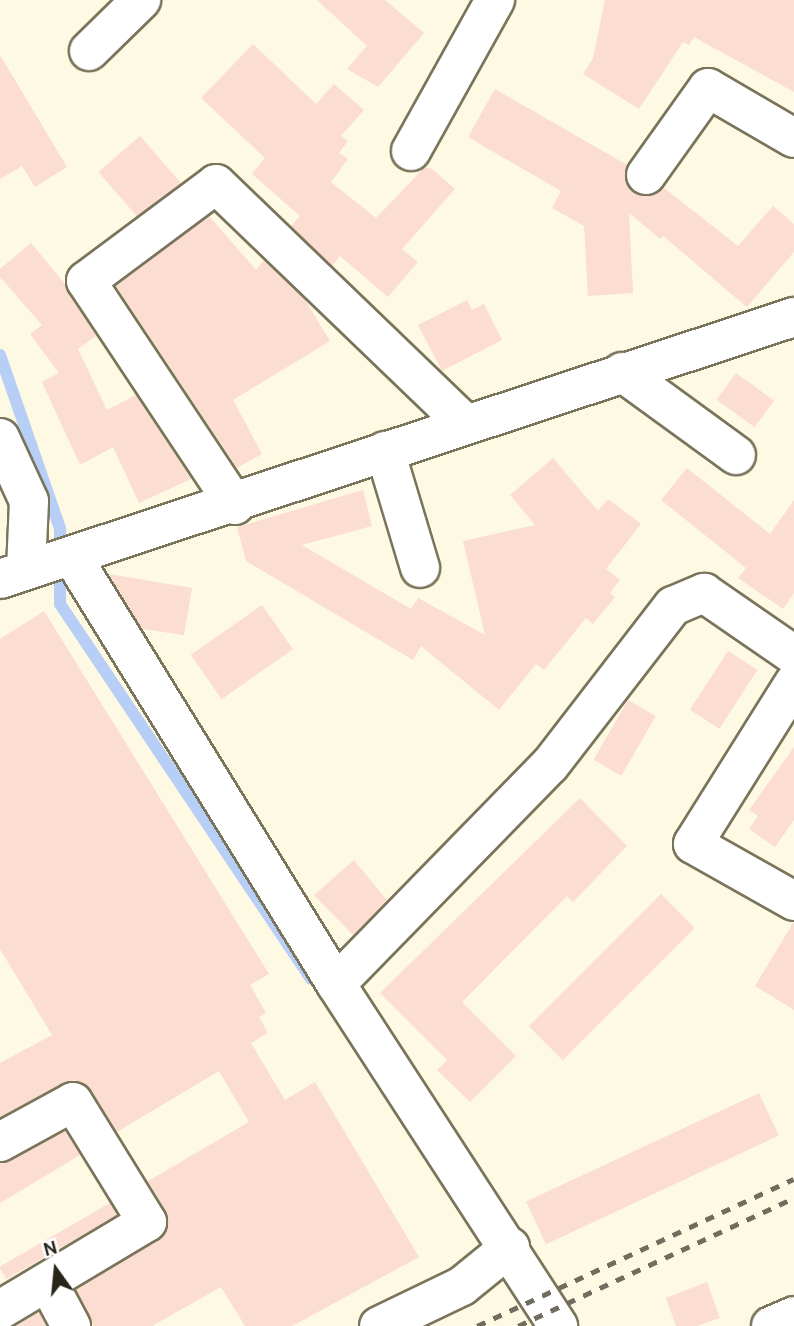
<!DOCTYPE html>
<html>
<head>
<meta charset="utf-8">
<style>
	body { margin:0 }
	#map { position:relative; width:794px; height:1326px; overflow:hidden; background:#fef9e3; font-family:Overpass,sans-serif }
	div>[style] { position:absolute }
	.stream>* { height:12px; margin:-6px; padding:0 6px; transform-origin:6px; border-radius:6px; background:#b7cef6 }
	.building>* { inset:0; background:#fcddd1; transform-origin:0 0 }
	.roads { filter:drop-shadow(2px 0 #7a745b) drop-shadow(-2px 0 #7a745b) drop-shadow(0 2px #7a745b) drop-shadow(0 -2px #7a745b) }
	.minor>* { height:38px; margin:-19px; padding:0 19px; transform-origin:19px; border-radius:19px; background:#fff }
	.rail>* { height:5px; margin-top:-2.5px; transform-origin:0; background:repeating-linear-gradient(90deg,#706d5e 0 9px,transparent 0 18px) }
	span { translate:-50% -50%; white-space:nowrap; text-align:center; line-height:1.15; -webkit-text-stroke:5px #fff; paint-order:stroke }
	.north { position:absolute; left:21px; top:1235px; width:70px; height:70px; -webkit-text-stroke:5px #fff; paint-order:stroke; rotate:345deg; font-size:19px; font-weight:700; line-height:28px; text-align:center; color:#28261b }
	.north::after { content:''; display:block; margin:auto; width:24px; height:32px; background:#28261b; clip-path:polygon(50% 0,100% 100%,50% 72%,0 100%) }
</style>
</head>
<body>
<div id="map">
	<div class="stream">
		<i style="left:0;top:355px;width:183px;rotate:70.9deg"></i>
		<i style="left:60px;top:528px;width:76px;rotate:90deg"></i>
		<i style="left:60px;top:604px;width:451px;rotate:56.2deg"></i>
	</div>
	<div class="building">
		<i style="clip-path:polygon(317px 0,385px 0,424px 33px,378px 87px,347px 69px,367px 46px)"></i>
		<i style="clip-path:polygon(605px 0,794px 0,794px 92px,694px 37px,689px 45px,683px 42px,639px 109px,583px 74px,593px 58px)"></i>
		<i style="clip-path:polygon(253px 44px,316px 104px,334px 84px,364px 110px,341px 136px,348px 141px,339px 153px,348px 159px,331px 182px,376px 218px,424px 168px,431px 168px,455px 189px,402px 249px,418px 262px,388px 297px,340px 256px,332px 266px,291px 226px,300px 216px,252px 174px,265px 158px,201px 98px)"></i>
		<i style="clip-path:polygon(0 55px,67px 167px,35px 187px,22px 166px,0 179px)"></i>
		<i style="clip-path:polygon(495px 89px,627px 165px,626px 183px,634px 193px,654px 195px,664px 188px,738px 246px,773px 206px,794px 224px,794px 252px,747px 307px,663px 236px,660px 239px,629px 213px,633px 293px,588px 296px,584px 226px,552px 208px,561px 191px,468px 137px)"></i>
		<i style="left:140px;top:136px;width:62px;height:55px;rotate:49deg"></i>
		<i style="clip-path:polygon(209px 216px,256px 270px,264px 260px,305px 300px,330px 341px,233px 400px,262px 454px,237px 468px,116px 286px)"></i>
		<i style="clip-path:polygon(31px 243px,64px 283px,96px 336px,78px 349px,107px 410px,136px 395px,191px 479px,139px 503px,113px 447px,80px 465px,42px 382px,59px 373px,30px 334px,42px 325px,0 277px,0 269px)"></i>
		<i style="clip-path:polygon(467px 300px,472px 310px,484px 304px,502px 340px,442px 371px,418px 325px)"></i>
		<i style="left:736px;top:373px;width:47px;height:33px;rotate:36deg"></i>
		<i style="clip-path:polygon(553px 458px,598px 511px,608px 499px,641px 524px,606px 569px,620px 580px,610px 593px,615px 597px,593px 624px,586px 618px,544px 670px,536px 664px,499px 710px,421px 646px,413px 660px,246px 561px,237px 527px,363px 490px,372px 526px,302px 545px,411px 609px,418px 598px,485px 635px,463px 541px,535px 525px,510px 495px)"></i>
		<i style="clip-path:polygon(687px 468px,770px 534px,794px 500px,794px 593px,783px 609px,738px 578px,746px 568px,661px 500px)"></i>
		<i style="clip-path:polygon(109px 574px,192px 588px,184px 635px,142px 629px)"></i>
		<i style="left:262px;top:605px;width:54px;height:87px;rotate:55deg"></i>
		<i style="clip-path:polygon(44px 611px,269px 974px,250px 985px,266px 1013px,259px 1017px,268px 1033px,251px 1043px,285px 1100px,315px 1082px,419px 1257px,292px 1326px,245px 1326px,221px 1287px,152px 1326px,93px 1326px,76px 1290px,166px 1233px,166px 1211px,148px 1181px,249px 1122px,219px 1071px,117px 1132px,91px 1090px,74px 1080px,0 1117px,0 1063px,52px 1035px,0 949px,0 639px)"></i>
		<i style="left:728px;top:651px;width:35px;height:70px;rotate:33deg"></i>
		<i style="left:628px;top:700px;width:32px;height:69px;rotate:30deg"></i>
		<i style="clip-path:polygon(794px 747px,794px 820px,775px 847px,749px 829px,758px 816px,749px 810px)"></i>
		<i style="clip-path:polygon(580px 798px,627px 846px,573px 902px,567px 896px,462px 1002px,516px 1056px,470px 1102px,437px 1070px,447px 1060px,380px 993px)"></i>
		<i style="clip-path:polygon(354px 860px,387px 900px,353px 935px,314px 895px)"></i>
		<i style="left:661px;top:894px;width:48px;height:187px;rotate:45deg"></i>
		<i style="clip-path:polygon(793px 923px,794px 923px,794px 1010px,755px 986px)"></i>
		<i style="left:759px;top:1093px;width:47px;height:257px;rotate:65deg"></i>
		<i style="clip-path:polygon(65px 1131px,80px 1155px,0 1203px,0 1164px)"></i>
		<i style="left:110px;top:1203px;width:14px;height:128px;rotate:60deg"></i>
		<i style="clip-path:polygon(707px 1282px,720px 1318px,697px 1326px,676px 1326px,666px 1298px)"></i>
		<i style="clip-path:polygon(39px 1312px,46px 1326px,16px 1326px)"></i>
	</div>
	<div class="roads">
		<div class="minor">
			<i style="left:89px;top:51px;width:73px;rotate:-44.4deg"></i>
			<i style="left:411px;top:151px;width:173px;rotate:-60.9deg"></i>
			<i style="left:646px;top:175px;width:107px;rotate:-54.5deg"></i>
			<i style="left:708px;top:88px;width:99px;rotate:30.2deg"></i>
			<i style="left:622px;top:372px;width:141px;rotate:36.1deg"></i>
			<i style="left:0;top:438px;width:69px;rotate:65.3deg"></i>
			<i style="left:29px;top:501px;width:69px;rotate:92.5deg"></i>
			<i style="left:385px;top:451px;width:122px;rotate:73.3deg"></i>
			<i style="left:235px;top:505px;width:269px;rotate:-123.6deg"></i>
			<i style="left:86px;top:281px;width:162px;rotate:-36.7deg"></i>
			<i style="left:216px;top:184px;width:344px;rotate:43.9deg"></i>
			<i style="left:73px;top:558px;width:501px;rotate:58.31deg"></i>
			<i style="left:336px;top:984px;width:408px;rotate:57deg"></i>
			<i style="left:0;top:579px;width:836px;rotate:-18.26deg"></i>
			<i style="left:794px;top:683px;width:190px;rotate:122.1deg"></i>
			<i style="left:693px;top:844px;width:116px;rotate:29.4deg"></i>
			<i style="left:336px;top:984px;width:306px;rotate:-45.7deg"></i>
			<i style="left:550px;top:765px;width:201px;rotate:-52.3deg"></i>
			<i style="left:673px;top:606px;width:34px;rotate:-23deg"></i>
			<i style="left:704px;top:593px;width:109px;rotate:34.6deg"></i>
			<i style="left:0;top:1142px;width:83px;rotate:-28.7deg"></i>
			<i style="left:73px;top:1102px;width:141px;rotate:58.3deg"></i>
			<i style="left:147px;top:1222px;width:171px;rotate:149.1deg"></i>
			<i style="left:48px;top:1283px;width:49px;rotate:61.9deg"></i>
			<i style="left:379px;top:1326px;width:92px;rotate:-25.7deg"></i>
			<i style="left:462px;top:1286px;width:62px;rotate:-39.1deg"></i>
			<i style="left:771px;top:1326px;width:25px;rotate:-23deg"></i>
		</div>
	</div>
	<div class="rail">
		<i style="left:477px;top:1326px;width:349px;rotate:-24.9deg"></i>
		<i style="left:518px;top:1326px;width:304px;rotate:-24.9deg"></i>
	</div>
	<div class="north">N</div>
</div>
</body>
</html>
